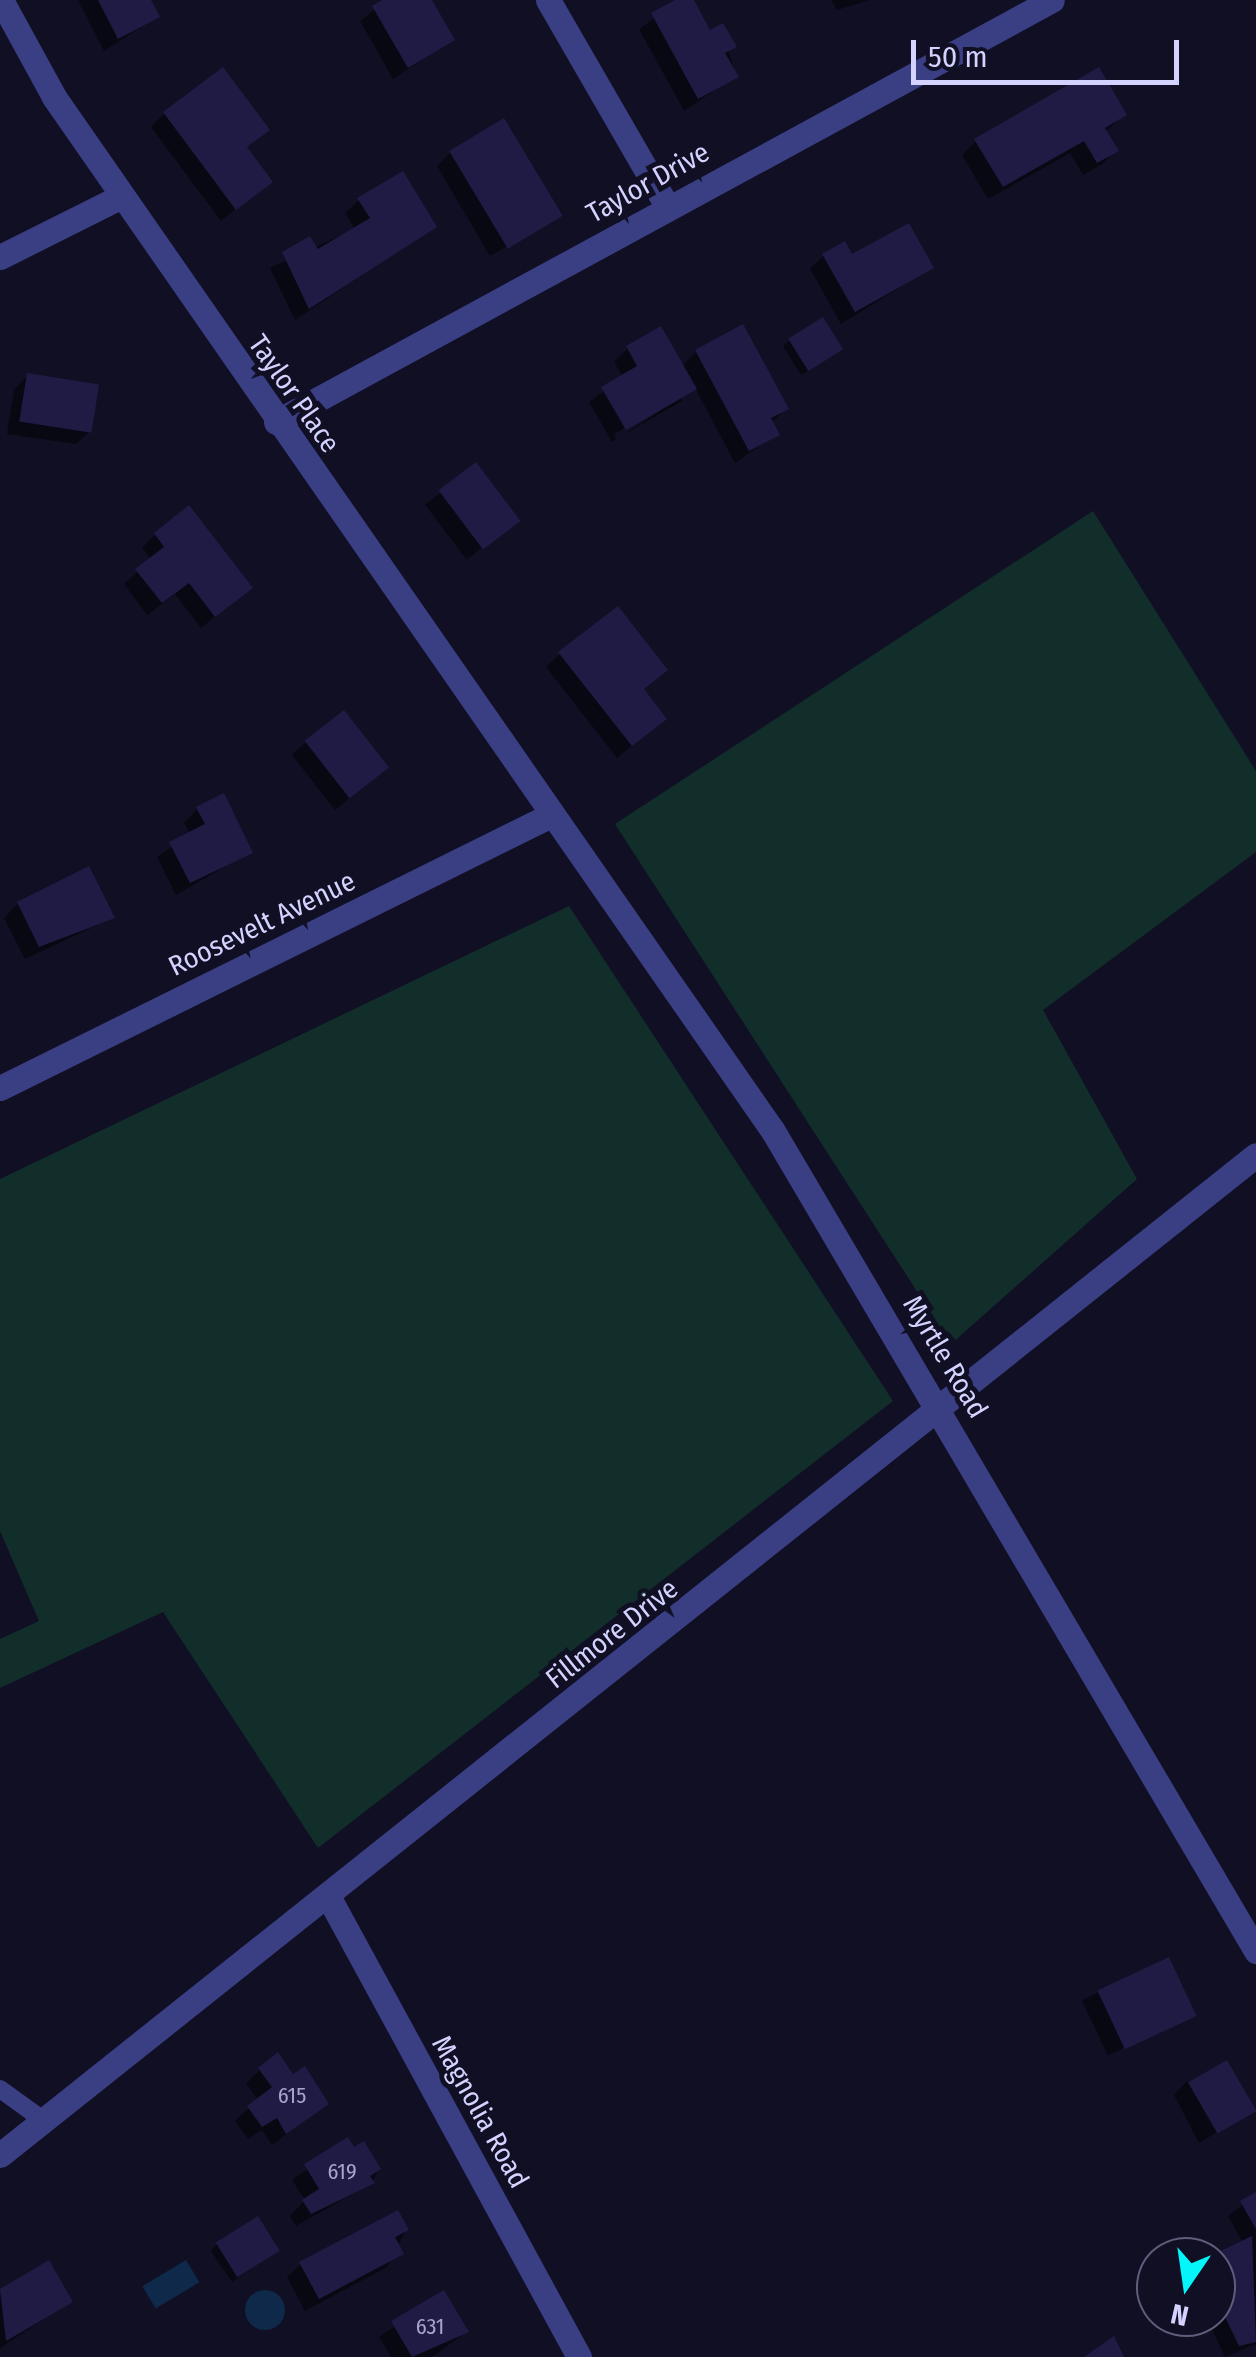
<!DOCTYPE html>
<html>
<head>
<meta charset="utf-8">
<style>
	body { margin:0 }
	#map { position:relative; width:1256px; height:2357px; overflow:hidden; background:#100f24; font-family:"Fira Sans Condensed",sans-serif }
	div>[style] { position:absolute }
	.green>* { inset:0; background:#122e2b }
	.water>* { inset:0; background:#0e2949; transform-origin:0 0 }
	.round { border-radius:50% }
	.shadow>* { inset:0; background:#0007; transform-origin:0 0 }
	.building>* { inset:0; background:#201b45; transform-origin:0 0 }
	.lane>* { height:18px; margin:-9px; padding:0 9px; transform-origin:9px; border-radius:9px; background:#3a3e83 }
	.street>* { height:25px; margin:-12.5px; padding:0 12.5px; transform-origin:12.5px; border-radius:12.5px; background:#3a3e83 }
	span { translate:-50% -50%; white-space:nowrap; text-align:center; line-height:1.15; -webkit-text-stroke:10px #100f24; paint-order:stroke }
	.number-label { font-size:22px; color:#a7a4d0 }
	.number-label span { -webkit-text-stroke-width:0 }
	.street-label { font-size:28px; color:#d4d2fe }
	.north { position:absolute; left:1136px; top:2237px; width:100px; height:100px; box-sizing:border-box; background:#100f24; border:2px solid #5e5d7b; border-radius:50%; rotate:193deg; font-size:28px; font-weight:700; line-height:40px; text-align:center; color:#d4d2fe }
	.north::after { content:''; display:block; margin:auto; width:35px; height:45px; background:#03f6fa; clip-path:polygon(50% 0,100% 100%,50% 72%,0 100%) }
	.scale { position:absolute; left:911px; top:40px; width:268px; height:45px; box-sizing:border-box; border:5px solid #d4d2fe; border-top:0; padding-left:12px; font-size:30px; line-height:35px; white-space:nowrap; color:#d4d2fe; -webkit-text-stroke:8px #100f24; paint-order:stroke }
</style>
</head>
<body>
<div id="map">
	<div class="green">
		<i style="clip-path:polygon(1093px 511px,1256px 771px,1256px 852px,1043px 1010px,1137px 1179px,951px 1344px,615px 824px)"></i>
		<i style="clip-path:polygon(569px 906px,893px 1401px,318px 1848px,163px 1612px,0 1688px,0 1639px,39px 1621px,0 1531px,0 1179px)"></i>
	</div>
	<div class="water">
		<i style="left:186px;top:2260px;width:26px;height:51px;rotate:59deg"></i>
		<i class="round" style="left:245px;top:2290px;width:40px;height:40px"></i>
	</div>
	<div class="shadow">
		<i style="clip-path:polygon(78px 0,148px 0,157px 17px,104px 51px)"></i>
		<i style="clip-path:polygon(387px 0,429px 0,452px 40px,393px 79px,360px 21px)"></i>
		<i style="clip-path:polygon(680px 0,691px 0,709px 33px,721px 26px,736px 76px,684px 111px,639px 29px)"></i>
		<i style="clip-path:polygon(831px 0,870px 0,837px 10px)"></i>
		<i style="clip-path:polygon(165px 113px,267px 130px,245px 149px,270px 182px,221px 221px,151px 127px)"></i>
		<i style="clip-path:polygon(1124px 115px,1105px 132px,1116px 150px,1102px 164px,1083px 175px,1070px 153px,988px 199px,962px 155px,976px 141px)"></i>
		<i style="clip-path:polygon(450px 153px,559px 216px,490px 256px,437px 166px)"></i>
		<i style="clip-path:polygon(359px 200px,434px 227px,295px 320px,270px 268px,355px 229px,345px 213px)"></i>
		<i style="clip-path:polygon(823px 256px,851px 258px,931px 268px,841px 324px,810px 269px)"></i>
		<i style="clip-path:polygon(790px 340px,834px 354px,801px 375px,783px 346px)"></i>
		<i style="clip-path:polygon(evenodd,628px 348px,681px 367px,696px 352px,786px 408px,771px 423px,777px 434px,735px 463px,695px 388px,612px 442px,589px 402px,623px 377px,614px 362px,628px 348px,682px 395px,682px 401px,616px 439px,614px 434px,682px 395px)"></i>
		<i style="clip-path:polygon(27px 376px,90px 431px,76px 444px,7px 434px,14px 390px)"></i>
		<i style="left:476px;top:466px;width:69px;height:64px;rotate:53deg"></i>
		<i style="clip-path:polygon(155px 535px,250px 588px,201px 628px,175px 594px,147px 615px,124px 584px,151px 560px,142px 548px)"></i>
		<i style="clip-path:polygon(560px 654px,642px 690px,664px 719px,617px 758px,546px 667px)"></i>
		<i style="clip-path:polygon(306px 742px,386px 768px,335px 810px,292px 755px)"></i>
		<i style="clip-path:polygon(197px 809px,250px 852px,176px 895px,157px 857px,190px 834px,184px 823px)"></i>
		<i style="clip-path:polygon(18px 904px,112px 918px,25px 959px,4px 918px)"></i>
		<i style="left:1168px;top:1960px;width:61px;height:95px;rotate:65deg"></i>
		<i style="clip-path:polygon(260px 2070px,293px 2078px,326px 2103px,272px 2145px,262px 2130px,248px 2139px,235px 2121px,258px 2100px,246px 2083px)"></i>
		<i style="clip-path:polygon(1187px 2081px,1253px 2110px,1199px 2143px,1174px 2095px)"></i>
		<i style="clip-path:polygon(347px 2141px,378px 2169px,372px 2183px,296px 2226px,290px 2216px,305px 2200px,292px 2180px)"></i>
		<i style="clip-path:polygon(1256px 2195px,1256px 2344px,1225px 2357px,1206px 2317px,1216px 2317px,1213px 2257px,1243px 2243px,1228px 2216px)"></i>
		<i style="clip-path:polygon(406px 2230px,387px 2267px,305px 2311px,287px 2277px,301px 2264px)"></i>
		<i style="clip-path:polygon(217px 2244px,277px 2251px,232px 2282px,211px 2251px)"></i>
		<i style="clip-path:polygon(48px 2264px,70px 2302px,0 2348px,0 2292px)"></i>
		<i style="clip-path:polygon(443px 2294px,466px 2332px,432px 2357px,391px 2357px,379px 2337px)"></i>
	</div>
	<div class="building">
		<i style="clip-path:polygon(98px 0,151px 0,160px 17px,118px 39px)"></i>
		<i style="clip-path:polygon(382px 0,432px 0,455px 40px,408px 68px,372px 6px)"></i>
		<i style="clip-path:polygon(675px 0,694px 0,710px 30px,723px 23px,737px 47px,725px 53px,739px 77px,698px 99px,651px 13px)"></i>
		<i style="clip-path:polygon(223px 67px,270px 130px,247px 147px,273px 182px,236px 210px,163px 112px)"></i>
		<i style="clip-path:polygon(1099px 67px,1127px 115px,1105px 128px,1119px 151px,1097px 163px,1084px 141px,1003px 187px,974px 139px)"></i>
		<i style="left:504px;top:118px;width:114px;height:64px;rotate:59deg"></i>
		<i style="clip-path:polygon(403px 171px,437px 227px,309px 309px,282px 252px,310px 236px,318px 249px,370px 218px,357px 198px)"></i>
		<i style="clip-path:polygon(909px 223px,934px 268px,855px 312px,822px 254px,845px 241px,852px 254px)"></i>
		<i style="left:823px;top:317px;width:38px;height:41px;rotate:58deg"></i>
		<i style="clip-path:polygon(743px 324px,789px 409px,771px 418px,780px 435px,749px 451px,695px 350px)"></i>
		<i style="clip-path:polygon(661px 326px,697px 389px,626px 430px,601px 387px,637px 366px,626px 346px)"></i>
		<i style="left:27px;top:373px;width:73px;height:49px;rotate:9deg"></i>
		<i style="left:476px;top:462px;width:74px;height:47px;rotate:53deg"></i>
		<i style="clip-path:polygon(189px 505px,253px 588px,215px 617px,189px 583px,162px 603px,135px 569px,164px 547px,154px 533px)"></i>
		<i style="clip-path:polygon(618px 606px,668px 670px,644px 689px,667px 719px,632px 746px,558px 652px)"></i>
		<i style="left:344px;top:710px;width:73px;height:50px;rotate:52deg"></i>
		<i style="clip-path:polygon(224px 793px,253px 853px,190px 883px,169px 842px,205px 824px,196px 807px)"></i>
		<i style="clip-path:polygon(89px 866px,115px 918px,39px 947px,17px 902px)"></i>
		<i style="left:1169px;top:1957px;width:65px;height:79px;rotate:65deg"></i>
		<i style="clip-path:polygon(278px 2052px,293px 2074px,305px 2066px,329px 2104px,286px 2134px,277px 2118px,262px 2127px,247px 2106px,272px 2087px,258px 2068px)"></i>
		<i style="left:1227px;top:2060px;width:59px;height:45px;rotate:60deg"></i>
		<i style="clip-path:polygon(348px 2137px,354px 2147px,364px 2141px,381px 2169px,370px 2176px,375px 2183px,311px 2214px,302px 2200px,319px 2189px,304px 2164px)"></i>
		<i style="clip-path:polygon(1256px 2192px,1256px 2229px,1240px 2201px)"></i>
		<i style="clip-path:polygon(398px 2210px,409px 2230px,395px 2237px,404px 2254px,319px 2299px,299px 2262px)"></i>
		<i style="left:258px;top:2216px;width:41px;height:50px;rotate:58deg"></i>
		<i style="clip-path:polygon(1252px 2236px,1256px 2342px,1239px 2346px,1217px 2300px,1227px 2293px,1216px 2257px,1208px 2257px)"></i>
		<i style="clip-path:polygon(49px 2260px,73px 2302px,6px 2341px,0 2289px)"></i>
		<i style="clip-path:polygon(444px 2290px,469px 2332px,412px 2357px,391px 2321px)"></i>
		<i style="clip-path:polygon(1114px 2336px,1124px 2357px,1084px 2357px)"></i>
	</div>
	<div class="lane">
		<i style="left:0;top:2089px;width:53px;rotate:35.8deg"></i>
	</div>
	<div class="street">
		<i style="left:1px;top:0;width:111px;rotate:61.3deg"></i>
		<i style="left:54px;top:97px;width:1259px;rotate:55.19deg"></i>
		<i style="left:773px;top:1131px;width:952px;rotate:59.5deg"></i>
		<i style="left:548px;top:0;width:238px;rotate:60deg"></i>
		<i style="left:0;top:257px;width:136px;rotate:-26.6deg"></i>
		<i style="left:276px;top:422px;width:883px;rotate:-28.54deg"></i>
		<i style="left:0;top:1088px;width:615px;rotate:-26.36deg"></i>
		<i style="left:328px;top:1896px;width:525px;rotate:61.43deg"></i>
		<i style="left:0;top:2155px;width:1605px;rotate:-38.53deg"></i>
	</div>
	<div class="number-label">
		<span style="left:292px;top:2096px">615</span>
		<span style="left:342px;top:2172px">619</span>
		<span style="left:430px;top:2327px">631</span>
	</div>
	<div class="street-label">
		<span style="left:648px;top:183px;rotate:-29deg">Taylor Drive</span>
		<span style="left:294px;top:394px;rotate:55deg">Taylor Place</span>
		<span style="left:262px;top:924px;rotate:-26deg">Roosevelt Avenue</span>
		<span style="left:945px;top:1357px;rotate:59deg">Myrtle Road</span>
		<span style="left:612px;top:1634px;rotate:-38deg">Fillmore Drive</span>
		<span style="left:480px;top:2112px;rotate:61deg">Magnolia Road</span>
	</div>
	<div class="north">N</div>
	<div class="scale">50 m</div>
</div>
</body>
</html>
